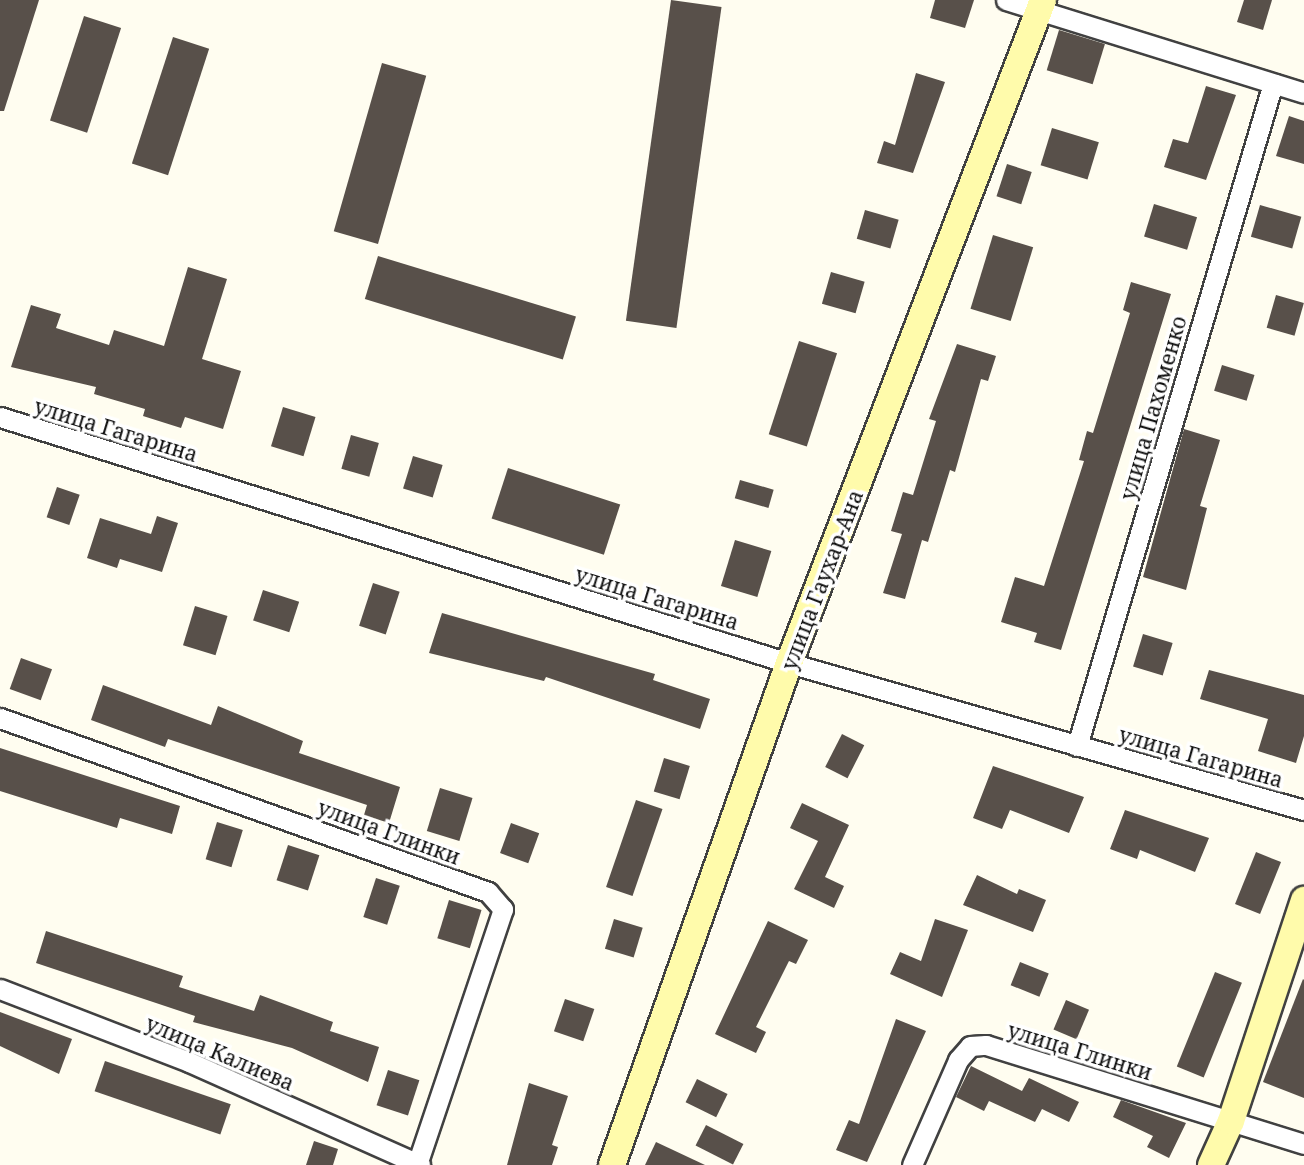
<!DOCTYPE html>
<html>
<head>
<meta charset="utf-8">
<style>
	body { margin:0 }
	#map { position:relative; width:1304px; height:1165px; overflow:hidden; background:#fffdf0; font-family:"Noto Serif",serif }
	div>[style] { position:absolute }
	.building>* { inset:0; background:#58504a; transform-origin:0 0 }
	.roads { filter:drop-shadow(2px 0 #414141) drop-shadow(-2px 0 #414141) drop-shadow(0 2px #414141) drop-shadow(0 -2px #414141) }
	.street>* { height:19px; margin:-9.5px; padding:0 9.5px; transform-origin:9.5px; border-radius:9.5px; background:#fff }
	.secondary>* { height:26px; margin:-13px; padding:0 13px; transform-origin:13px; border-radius:13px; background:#fffbab }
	span { translate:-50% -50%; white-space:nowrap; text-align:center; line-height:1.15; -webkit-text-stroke:7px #fff; paint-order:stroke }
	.street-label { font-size:21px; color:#0e0e0e }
</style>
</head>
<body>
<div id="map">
	<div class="building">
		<i style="clip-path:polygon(0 0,39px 0,4px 111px,0 111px)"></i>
		<i style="left:671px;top:0;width:51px;height:324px;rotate:8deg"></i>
		<i style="clip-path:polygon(935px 0,974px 0,965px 28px,930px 18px)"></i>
		<i style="clip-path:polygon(1244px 0,1272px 0,1263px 30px,1237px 22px)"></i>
		<i style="left:84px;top:16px;width:39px;height:110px;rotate:18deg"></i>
		<i style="left:1059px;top:30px;width:48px;height:42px;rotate:17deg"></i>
		<i style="left:173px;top:37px;width:38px;height:133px;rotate:18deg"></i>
		<i style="left:382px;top:63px;width:46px;height:175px;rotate:16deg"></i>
		<i style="clip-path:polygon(916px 73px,945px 82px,913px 173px,877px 163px,884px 141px,895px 145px)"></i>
		<i style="clip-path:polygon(1206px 86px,1236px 95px,1206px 180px,1164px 167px,1173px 139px,1188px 143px)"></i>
		<i style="clip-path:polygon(1289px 116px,1304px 121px,1304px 164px,1276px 156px)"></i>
		<i style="left:1052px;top:128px;width:49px;height:39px;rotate:17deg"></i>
		<i style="left:1007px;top:164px;width:26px;height:34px;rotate:18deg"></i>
		<i style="left:1154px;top:204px;width:45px;height:34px;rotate:17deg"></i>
		<i style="left:1260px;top:205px;width:43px;height:33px;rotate:16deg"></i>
		<i style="left:865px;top:210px;width:35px;height:30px;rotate:16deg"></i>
		<i style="left:993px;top:235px;width:42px;height:77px;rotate:17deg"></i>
		<i style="left:378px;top:256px;width:207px;height:45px;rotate:17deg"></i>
		<i style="clip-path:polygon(188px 267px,227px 279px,202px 359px,241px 371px,223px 429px,185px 417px,181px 428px,143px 416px,145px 409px,94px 394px,96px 387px,11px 367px,31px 305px,61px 314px,56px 328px,109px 345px,114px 330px,164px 346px)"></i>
		<i style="left:831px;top:272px;width:35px;height:33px;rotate:16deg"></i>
		<i style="clip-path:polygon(1131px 282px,1171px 294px,1061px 650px,1034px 642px,1037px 633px,1001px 622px,1015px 577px,1044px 586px,1084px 461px,1079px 460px,1087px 431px,1093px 433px,1130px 313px,1123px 310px)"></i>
		<i style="left:1276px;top:295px;width:29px;height:34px;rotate:16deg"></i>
		<i style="left:799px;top:341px;width:40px;height:98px;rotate:18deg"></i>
		<i style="clip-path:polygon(957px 344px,996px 356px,988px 381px,981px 379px,955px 472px,950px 470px,928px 542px,922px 540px,905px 599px,883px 593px,902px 534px,891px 531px,903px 492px,913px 495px,936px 421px,929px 419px)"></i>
		<i style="left:1222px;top:365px;width:34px;height:27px;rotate:17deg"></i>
		<i style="left:283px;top:407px;width:34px;height:41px;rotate:17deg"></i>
		<i style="clip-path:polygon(1184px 429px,1220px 440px,1200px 506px,1207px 508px,1186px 590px,1143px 577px)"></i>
		<i style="left:351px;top:435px;width:29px;height:35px;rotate:16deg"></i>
		<i style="left:413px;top:456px;width:31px;height:34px;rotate:17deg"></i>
		<i style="left:508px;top:468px;width:118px;height:53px;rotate:18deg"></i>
		<i style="left:740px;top:480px;width:35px;height:19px;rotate:16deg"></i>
		<i style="left:57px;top:487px;width:24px;height:32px;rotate:19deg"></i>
		<i style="clip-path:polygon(157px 516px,178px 523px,162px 572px,120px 559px,117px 568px,87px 558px,100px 518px,151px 534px)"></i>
		<i style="left:735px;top:540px;width:38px;height:48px;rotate:17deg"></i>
		<i style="left:373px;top:583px;width:28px;height:45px;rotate:18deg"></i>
		<i style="left:263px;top:590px;width:38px;height:32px;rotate:18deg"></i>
		<i style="left:195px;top:606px;width:34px;height:41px;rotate:17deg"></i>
		<i style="clip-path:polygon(442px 613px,655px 674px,653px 680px,710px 699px,700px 729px,546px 677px,544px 681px,429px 653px)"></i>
		<i style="left:1143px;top:634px;width:31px;height:34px;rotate:17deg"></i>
		<i style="left:21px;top:658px;width:33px;height:33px;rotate:20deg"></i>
		<i style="clip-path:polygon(1209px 670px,1304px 695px,1304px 736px,1296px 763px,1258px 751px,1268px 719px,1200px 699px)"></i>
		<i style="clip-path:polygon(103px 685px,211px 725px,218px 706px,303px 741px,299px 753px,400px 787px,389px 823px,364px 815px,367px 805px,168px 739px,165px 747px,91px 720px)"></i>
		<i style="left:842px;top:734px;width:25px;height:37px;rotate:27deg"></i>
		<i style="clip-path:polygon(0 748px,180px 806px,172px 834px,120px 818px,117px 828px,0 791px)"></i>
		<i style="left:664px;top:758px;width:27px;height:35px;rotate:17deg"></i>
		<i style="clip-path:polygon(993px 766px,1084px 797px,1069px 833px,1010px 810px,1002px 829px,973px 818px)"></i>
		<i style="left:440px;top:788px;width:34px;height:45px;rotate:17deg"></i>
		<i style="left:636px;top:800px;width:28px;height:92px;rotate:19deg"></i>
		<i style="clip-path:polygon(802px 803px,849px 825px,825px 877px,844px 886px,834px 908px,794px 889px,818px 841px,790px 828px)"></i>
		<i style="clip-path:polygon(1125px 810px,1209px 838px,1195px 872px,1140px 850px,1137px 859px,1110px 849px)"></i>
		<i style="left:217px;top:822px;width:27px;height:39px;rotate:17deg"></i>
		<i style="left:511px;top:823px;width:30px;height:32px;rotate:20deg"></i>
		<i style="left:288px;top:845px;width:33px;height:37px;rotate:18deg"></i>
		<i style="left:1256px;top:852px;width:27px;height:56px;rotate:22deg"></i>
		<i style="clip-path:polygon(977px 875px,1017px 894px,1019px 889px,1046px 900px,1033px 932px,963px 905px)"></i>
		<i style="left:376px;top:878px;width:25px;height:41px;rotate:18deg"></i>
		<i style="left:449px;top:900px;width:34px;height:40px;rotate:17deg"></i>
		<i style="left:614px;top:919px;width:30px;height:31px;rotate:17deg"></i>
		<i style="clip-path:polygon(935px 919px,968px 930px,942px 997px,890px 974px,900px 952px,921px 961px)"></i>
		<i style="clip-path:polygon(768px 921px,808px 940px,796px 964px,789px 961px,756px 1027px,766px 1032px,756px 1053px,715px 1034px)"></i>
		<i style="clip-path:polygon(46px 931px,183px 976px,179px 987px,254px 1011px,260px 995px,333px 1022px,330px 1031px,379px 1047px,368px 1082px,292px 1048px,193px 1022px,195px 1016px,36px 963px)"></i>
		<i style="left:1020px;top:962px;width:31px;height:25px;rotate:22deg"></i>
		<i style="left:1215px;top:972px;width:29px;height:102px;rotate:22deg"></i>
		<i style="clip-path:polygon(1303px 979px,1304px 980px,1304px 1098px,1263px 1082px)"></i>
		<i style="left:565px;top:999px;width:31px;height:34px;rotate:19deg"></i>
		<i style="left:1066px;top:1000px;width:25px;height:32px;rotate:23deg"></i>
		<i style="clip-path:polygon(0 1012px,72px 1039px,59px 1074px,0 1046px)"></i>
		<i style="clip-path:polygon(896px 1019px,926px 1031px,867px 1162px,836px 1150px,849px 1120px,859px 1124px)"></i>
		<i style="left:105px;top:1061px;width:133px;height:32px;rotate:19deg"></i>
		<i style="clip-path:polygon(971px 1066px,1022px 1091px,1029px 1078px,1079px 1102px,1069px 1122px,1042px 1109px,1035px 1122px,989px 1101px,984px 1111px,956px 1097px)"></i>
		<i style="left:388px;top:1070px;width:33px;height:37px;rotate:18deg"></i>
		<i style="left:697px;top:1079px;width:34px;height:26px;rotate:26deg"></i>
		<i style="clip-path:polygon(529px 1083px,568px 1096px,552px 1145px,558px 1147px,552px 1165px,507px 1165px)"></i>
		<i style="clip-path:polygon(1121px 1100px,1186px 1123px,1169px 1158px,1147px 1147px,1153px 1136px,1113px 1117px)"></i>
		<i style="left:706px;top:1125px;width:42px;height:23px;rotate:27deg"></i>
		<i style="clip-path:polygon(314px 1141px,338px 1149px,333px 1165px,306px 1165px)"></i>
		<i style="clip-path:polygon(656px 1142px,705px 1165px,645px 1165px)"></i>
	</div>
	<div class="roads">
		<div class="street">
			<i style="left:1006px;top:0;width:312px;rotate:17.3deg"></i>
			<i style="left:0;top:417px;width:826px;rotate:17.32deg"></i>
			<i style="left:789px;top:663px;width:536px;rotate:15.93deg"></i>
			<i style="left:0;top:718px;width:518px;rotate:19.62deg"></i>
			<i style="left:488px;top:892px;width:23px;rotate:49deg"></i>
			<i style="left:503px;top:909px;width:270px;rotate:108.6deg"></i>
			<i style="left:1077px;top:746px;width:691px;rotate:-73.53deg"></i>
			<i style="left:0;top:989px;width:203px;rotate:21.1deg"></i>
			<i style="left:189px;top:1062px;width:253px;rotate:24deg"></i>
			<i style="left:912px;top:1165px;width:115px;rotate:-66.3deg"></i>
			<i style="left:958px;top:1060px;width:18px;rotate:-49deg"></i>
			<i style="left:970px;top:1046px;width:16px;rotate:-4deg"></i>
			<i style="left:986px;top:1045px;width:333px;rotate:17.3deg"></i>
		</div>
		<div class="secondary">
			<i style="left:612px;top:1165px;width:532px;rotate:-70.58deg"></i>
			<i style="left:789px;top:663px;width:710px;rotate:-69.04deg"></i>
			<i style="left:1211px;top:1165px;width:48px;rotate:-65.6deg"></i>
			<i style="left:1231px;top:1121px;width:233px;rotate:-71.7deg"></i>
		</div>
	</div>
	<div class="street-label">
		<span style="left:1153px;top:408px;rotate:-74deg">улица Пахоменко</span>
		<span style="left:116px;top:430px;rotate:17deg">улица Гагарина</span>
		<span style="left:822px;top:580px;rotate:-69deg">улица Гаухар-Ана</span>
		<span style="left:657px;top:598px;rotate:17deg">улица Гагарина</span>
		<span style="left:1201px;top:757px;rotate:16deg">улица Гагарина</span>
		<span style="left:389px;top:832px;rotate:20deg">улица Глинки</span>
		<span style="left:1080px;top:1051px;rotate:17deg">улица Глинки</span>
		<span style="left:220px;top:1053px;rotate:23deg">улица Калиева</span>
	</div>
</div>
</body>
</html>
